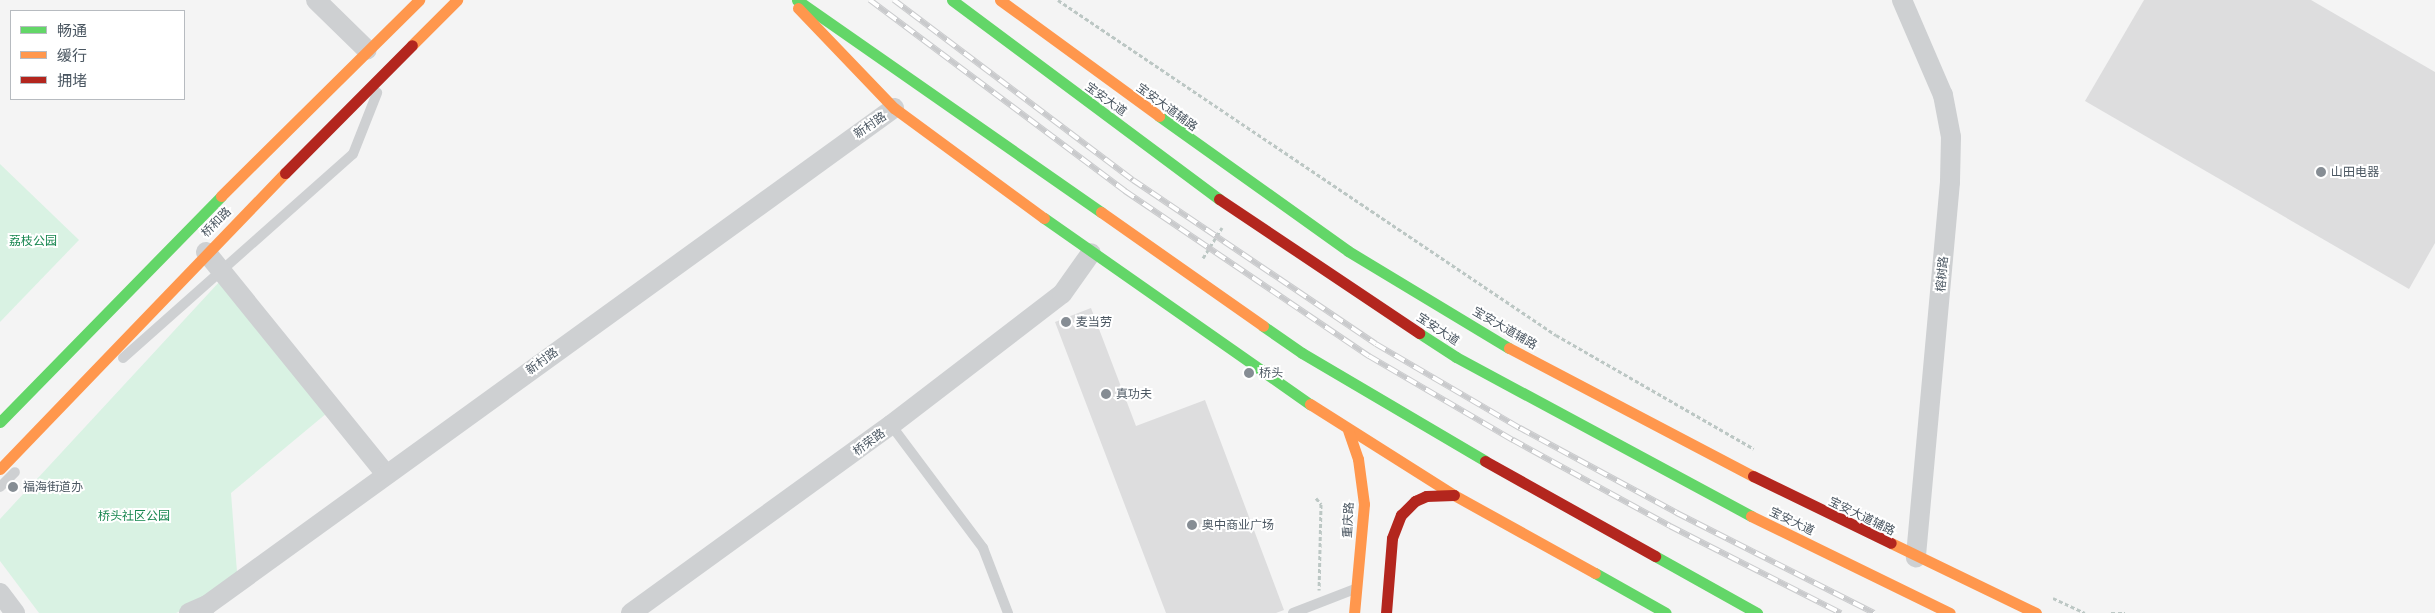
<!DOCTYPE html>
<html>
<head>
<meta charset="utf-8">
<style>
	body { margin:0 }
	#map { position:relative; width:2435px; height:613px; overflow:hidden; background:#f4f4f4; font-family:"PT Sans","Noto Sans SC",sans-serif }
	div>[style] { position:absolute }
	.green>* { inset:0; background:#d9f2e3 }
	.building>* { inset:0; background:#ddddde }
	.path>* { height:3px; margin-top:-1.5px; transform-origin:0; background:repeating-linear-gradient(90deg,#bcc7c4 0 4px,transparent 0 6.5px) }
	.lane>* { height:10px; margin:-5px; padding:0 5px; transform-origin:5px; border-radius:5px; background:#ced0d2 }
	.street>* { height:20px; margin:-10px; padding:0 10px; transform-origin:10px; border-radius:10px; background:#ced0d2 }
	.fast>* { height:11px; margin:-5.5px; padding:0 5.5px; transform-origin:5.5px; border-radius:5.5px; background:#63d668 }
	.slow>* { height:11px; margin:-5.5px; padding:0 5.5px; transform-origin:5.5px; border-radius:5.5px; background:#ff974d }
	.jam>* { height:11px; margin:-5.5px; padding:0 5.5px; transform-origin:5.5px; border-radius:5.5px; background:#b3261e }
	.rail>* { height:5.5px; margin-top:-2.75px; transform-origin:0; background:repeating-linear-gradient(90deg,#fff 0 11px,#c9cacc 0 22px); box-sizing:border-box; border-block:1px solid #c9cacc }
	.dots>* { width:14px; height:14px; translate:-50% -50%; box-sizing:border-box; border:2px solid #fff; border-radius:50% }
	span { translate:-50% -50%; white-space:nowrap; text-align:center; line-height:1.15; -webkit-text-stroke:4px #fff; paint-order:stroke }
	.street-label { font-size:12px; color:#4a5661 }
	.poi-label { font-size:12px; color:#4a5661 }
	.left { translate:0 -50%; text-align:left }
	.park-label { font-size:12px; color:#17864f }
	.legend { position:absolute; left:10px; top:10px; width:175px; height:90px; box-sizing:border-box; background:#fff; border:1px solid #b7bbc0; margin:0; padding:6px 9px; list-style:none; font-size:15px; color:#4a5661 }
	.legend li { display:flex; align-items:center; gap:10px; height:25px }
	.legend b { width:25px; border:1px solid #b7bbc0 }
</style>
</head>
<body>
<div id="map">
	<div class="green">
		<i style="clip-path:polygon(0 164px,79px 240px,0 322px)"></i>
		<i style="clip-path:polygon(221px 280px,327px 413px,231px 493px,237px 572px,205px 601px,176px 613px,39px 613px,0 561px,0 519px)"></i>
	</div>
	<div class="building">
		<i style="clip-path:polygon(2144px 0,2311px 0,2435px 72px,2435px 243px,2409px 289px,2085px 101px)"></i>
		<i style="clip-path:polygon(1091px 308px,1136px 426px,1205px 400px,1284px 610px,1276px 613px,1166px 613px,1055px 322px)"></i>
	</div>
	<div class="path">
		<i style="left:1058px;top:0;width:600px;rotate:33.93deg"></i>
		<i style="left:1556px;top:335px;width:228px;rotate:29.9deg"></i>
		<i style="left:1203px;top:258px;width:36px;rotate:-58deg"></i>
		<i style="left:1316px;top:498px;width:8px;rotate:50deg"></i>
		<i style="left:1321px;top:504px;width:86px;rotate:91.3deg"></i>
		<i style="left:2053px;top:598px;width:35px;rotate:25deg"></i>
		<i style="left:2111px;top:613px;width:14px"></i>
	</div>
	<div class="lane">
		<i style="left:123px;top:358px;width:307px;rotate:-41.6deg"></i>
		<i style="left:353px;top:154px;width:66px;rotate:-68.5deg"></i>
		<i style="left:891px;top:425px;width:154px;rotate:53.2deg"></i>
		<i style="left:983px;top:548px;width:70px;rotate:69deg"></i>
		<i style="left:0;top:487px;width:21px;rotate:-45deg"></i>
		<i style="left:1293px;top:613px;width:66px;rotate:-21.2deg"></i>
	</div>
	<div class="street">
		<i style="left:316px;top:0;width:71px;rotate:44.4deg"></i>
		<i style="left:1902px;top:0;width:103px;rotate:66.7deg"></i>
		<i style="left:1943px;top:95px;width:43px;rotate:79.2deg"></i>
		<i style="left:1951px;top:137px;width:45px;rotate:91.3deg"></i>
		<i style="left:1950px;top:182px;width:377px;rotate:95.2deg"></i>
		<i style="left:206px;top:252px;width:286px;rotate:51deg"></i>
		<i style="left:0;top:593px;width:25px;rotate:53deg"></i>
		<i style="left:189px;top:613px;width:20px;rotate:-24deg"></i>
		<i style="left:207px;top:605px;width:848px;rotate:-35.88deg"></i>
		<i style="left:631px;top:613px;width:321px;rotate:-35.9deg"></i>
		<i style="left:891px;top:425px;width:215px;rotate:-37.5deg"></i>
		<i style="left:1062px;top:294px;width:50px;rotate:-54.7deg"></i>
	</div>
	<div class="fast">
		<i style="left:797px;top:0;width:371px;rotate:34.9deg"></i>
		<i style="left:952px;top:0;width:333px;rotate:36.7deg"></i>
		<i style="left:1159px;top:116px;width:232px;rotate:35.5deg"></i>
		<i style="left:1348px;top:251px;width:188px;rotate:31.1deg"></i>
		<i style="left:1044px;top:218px;width:325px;rotate:35deg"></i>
		<i style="left:1263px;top:326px;width:47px;rotate:34.7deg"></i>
		<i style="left:1302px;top:353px;width:212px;rotate:30.5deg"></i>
		<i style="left:1419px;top:333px;width:44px;rotate:33deg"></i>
		<i style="left:1456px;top:357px;width:335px;rotate:28.3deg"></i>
		<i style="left:0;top:422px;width:316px;rotate:-45.6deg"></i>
		<i style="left:1655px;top:556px;width:117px;rotate:29.2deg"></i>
		<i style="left:1595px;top:573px;width:81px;rotate:29.4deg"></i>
	</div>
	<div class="slow">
		<i style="left:1000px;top:0;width:197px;rotate:36.1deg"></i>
		<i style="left:798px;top:8px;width:139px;rotate:46.2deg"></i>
		<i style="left:894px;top:108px;width:186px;rotate:36.3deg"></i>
		<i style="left:412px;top:45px;width:64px;rotate:-45deg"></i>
		<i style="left:221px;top:196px;width:279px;rotate:-44.7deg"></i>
		<i style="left:1101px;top:212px;width:198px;rotate:35.1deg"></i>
		<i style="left:1509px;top:348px;width:276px;rotate:27.7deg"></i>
		<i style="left:1310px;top:404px;width:170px;rotate:32.3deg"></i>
		<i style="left:1454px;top:495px;width:161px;rotate:29deg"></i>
		<i style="left:1348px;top:430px;width:31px;rotate:71deg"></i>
		<i style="left:1358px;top:459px;width:45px;rotate:82.4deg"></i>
		<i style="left:1364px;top:504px;width:109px;rotate:95.2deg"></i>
		<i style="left:0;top:469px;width:411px;rotate:-46.1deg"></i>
		<i style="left:1751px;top:516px;width:221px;rotate:26deg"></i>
		<i style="left:1891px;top:543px;width:161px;rotate:25.8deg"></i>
	</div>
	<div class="jam">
		<i style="left:285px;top:173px;width:180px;rotate:-45.2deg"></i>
		<i style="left:1219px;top:199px;width:241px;rotate:33.8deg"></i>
		<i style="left:1485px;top:461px;width:195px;rotate:29.2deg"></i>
		<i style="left:1753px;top:476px;width:153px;rotate:25.9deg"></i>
		<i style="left:1386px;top:613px;width:75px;rotate:-85.4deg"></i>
		<i style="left:1392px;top:538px;width:25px;rotate:-69deg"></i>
		<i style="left:1401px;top:515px;width:20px;rotate:-45deg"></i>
		<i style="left:1415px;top:501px;width:12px;rotate:-24deg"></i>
		<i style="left:1426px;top:496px;width:28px;rotate:-2deg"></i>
	</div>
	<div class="rail">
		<i style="left:870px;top:0;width:319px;rotate:36.8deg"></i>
		<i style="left:1125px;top:191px;width:295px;rotate:34.1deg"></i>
		<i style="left:1369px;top:356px;width:167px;rotate:30.3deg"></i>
		<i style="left:1513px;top:440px;width:179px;rotate:28.7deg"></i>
		<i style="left:1670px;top:526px;width:192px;rotate:27deg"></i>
		<i style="left:894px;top:0;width:299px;rotate:37deg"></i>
		<i style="left:1133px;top:180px;width:293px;rotate:34deg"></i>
		<i style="left:1376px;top:344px;width:167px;rotate:30.3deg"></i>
		<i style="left:1520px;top:428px;width:179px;rotate:28.4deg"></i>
		<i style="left:1677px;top:513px;width:221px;rotate:26.9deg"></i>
	</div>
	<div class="dots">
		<i style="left:2321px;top:172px;background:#868d94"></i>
		<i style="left:1066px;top:322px;background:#868d94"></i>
		<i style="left:1249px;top:373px;background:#868d94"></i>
		<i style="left:1106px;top:394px;background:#868d94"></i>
		<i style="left:13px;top:487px;background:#868d94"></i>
		<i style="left:1192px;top:525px;background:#868d94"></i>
	</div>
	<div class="street-label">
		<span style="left:1106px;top:99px;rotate:36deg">宝安大道</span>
		<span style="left:1167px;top:107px;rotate:36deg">宝安大道辅路</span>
		<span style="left:870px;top:125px;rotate:-34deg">新村路</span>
		<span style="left:216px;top:222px;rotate:-45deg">桥和路</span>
		<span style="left:1942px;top:274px;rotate:-85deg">榕树路</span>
		<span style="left:1505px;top:328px;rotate:30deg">宝安大道辅路</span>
		<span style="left:1438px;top:329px;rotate:33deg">宝安大道</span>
		<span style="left:542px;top:361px;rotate:-36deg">新村路</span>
		<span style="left:869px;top:442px;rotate:-36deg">桥荣路</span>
		<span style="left:1862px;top:516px;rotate:26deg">宝安大道辅路</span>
		<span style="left:1348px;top:520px;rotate:-87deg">重庆路</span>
		<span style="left:1792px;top:521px;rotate:26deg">宝安大道</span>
	</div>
	<div class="poi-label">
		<span class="left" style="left:2331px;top:172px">山田电器</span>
		<span class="left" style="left:1076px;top:322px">麦当劳</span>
		<span class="left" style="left:1259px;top:373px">桥头</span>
		<span class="left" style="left:1116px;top:394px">真功夫</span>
		<span class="left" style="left:23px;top:487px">福海街道办</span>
		<span class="left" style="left:1202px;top:525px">奥中商业广场</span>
	</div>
	<div class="park-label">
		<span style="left:33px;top:241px">荔枝公园</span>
		<span style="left:134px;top:516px">桥头社区公园</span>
	</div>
	<ul class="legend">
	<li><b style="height:6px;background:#63d668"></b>畅通</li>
	<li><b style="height:6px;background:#ff974d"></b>缓行</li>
	<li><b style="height:6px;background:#b3261e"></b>拥堵</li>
	</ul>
</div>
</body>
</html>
